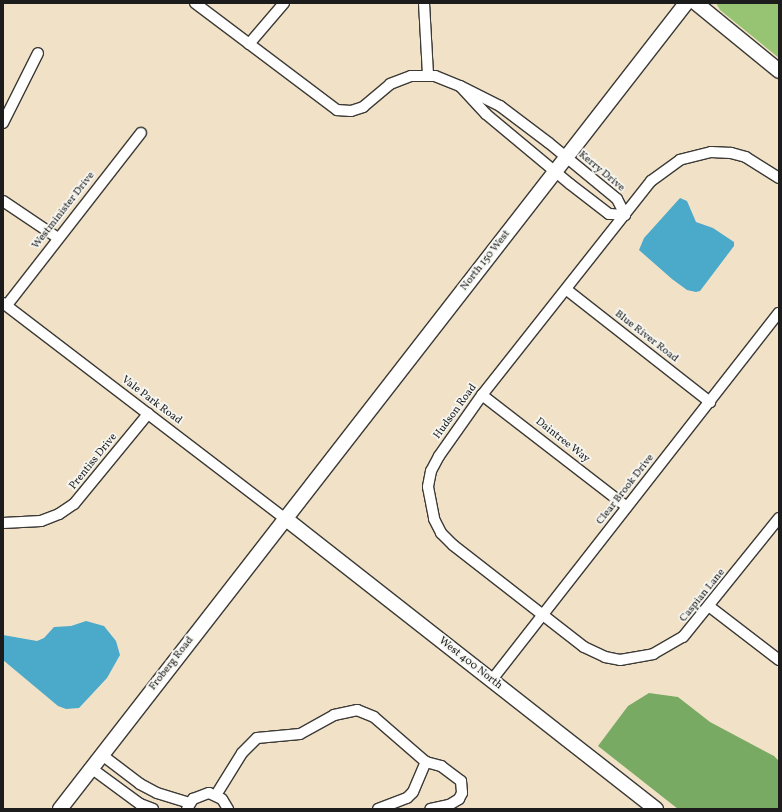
<!DOCTYPE html>
<html>
<head>
<meta charset="utf-8">
<style>
	body { margin:0 }
	#map { position:relative; width:782px; height:812px; overflow:hidden; background:#f1e2c7; font-family:Vollkorn,serif }
	div>[style] { position:absolute }
	.green>* { inset:0; background:#97c472 }
	.forest>* { inset:0; background:#79aa64 }
	.water>* { inset:0; background:#4ba9c9 }
	.roads { filter:drop-shadow(1px 0 #3c3a36) drop-shadow(-1px 0 #3c3a36) drop-shadow(0 1px #3c3a36) drop-shadow(0 -1px #3c3a36) }
	.street>* { height:10px; margin:-5px; padding:0 5px; transform-origin:5px; border-radius:5px; background:#fff }
	.secondary>* { height:14px; margin:-7px; padding:0 7px; transform-origin:7px; border-radius:7px; background:#fff }
	span { translate:-50% -50%; white-space:nowrap; text-align:center; line-height:1.15; -webkit-text-stroke:3.5px #f6f6f2; paint-order:stroke }
	.street-label { font-size:11px; color:#1c1c1c }
	.frame { position:absolute; inset:0; border:4px solid #1c1c1c; pointer-events:none }
</style>
</head>
<body>
<div id="map">
	<div class="green">
		<i style="clip-path:polygon(716px 3px,779px 3px,779px 58px,720px 10px)"></i>
	</div>
	<div class="forest">
		<i style="clip-path:polygon(649px 693px,678px 697px,710px 722px,774px 756px,779px 761px,779px 809px,678px 809px,598px 746px,628px 706px)"></i>
	</div>
	<div class="water">
		<i style="clip-path:polygon(680px 198px,687px 201px,696px 222px,713px 228px,734px 242px,734px 246px,700px 291px,696px 292px,687px 290px,672px 279px,639px 250px,644px 238px)"></i>
		<i style="clip-path:polygon(86px 621px,104px 626px,116px 641px,120px 655px,107px 678px,79px 708px,66px 709px,58px 706px,3px 660px,3px 635px,37px 641px,44px 638px,54px 627px,71px 626px)"></i>
	</div>
	<div class="roads">
		<div class="street">
			<i style="left:195px;top:3px;width:178px;rotate:37deg"></i>
			<i style="left:337px;top:110px;width:14px;rotate:4deg"></i>
			<i style="left:351px;top:111px;width:13px;rotate:-18deg"></i>
			<i style="left:363px;top:107px;width:35px;rotate:-40deg"></i>
			<i style="left:390px;top:84px;width:22px;rotate:-21deg"></i>
			<i style="left:411px;top:76px;width:24px"></i>
			<i style="left:435px;top:76px;width:27px;rotate:22deg"></i>
			<i style="left:424px;top:3px;width:72px;rotate:86.8deg"></i>
			<i style="left:249px;top:44px;width:54px;rotate:-49.5deg"></i>
			<i style="left:460px;top:86px;width:45px;rotate:26.6deg"></i>
			<i style="left:500px;top:106px;width:61px;rotate:37.1deg"></i>
			<i style="left:549px;top:143px;width:88px;rotate:39.5deg"></i>
			<i style="left:617px;top:199px;width:18px;rotate:63deg"></i>
			<i style="left:625px;top:215px;width:16px;rotate:-176deg"></i>
			<i style="left:609px;top:214px;width:49px;rotate:-142.4deg"></i>
			<i style="left:570px;top:184px;width:109px;rotate:-140.2deg"></i>
			<i style="left:486px;top:114px;width:38px;rotate:-133deg"></i>
			<i style="left:3px;top:123px;width:78px;rotate:-63.4deg"></i>
			<i style="left:779px;top:178px;width:39px;rotate:-148deg"></i>
			<i style="left:746px;top:157px;width:16px;rotate:-165deg"></i>
			<i style="left:731px;top:153px;width:20px;rotate:-177deg"></i>
			<i style="left:711px;top:152px;width:32px;rotate:166deg"></i>
			<i style="left:680px;top:160px;width:36px;rotate:144deg"></i>
			<i style="left:651px;top:181px;width:273px;rotate:128.3deg"></i>
			<i style="left:482px;top:395px;width:75px;rotate:125.2deg"></i>
			<i style="left:439px;top:456px;width:17px;rotate:118deg"></i>
			<i style="left:431px;top:471px;width:16px;rotate:101deg"></i>
			<i style="left:428px;top:487px;width:33px;rotate:79deg"></i>
			<i style="left:434px;top:519px;width:16px;rotate:63deg"></i>
			<i style="left:441px;top:533px;width:17px;rotate:45deg"></i>
			<i style="left:453px;top:545px;width:166px;rotate:37.9deg"></i>
			<i style="left:584px;top:647px;width:23px;rotate:25deg"></i>
			<i style="left:605px;top:657px;width:15px;rotate:11deg"></i>
			<i style="left:620px;top:660px;width:34px;rotate:-10deg"></i>
			<i style="left:653px;top:654px;width:34px;rotate:-30deg"></i>
			<i style="left:683px;top:637px;width:153px;rotate:-51.1deg"></i>
			<i style="left:3px;top:201px;width:66px;rotate:33.9deg"></i>
			<i style="left:567px;top:290px;width:182px;rotate:38.1deg"></i>
			<i style="left:3px;top:303px;width:356px;rotate:37.4deg"></i>
			<i style="left:7px;top:305px;width:218px;rotate:-52.1deg"></i>
			<i style="left:482px;top:395px;width:183px;rotate:37.7deg"></i>
			<i style="left:3px;top:523px;width:38px;rotate:-3deg"></i>
			<i style="left:41px;top:521px;width:19px;rotate:-21deg"></i>
			<i style="left:59px;top:514px;width:18px;rotate:-34deg"></i>
			<i style="left:74px;top:504px;width:117px;rotate:-50.6deg"></i>
			<i style="left:710px;top:607px;width:87px;rotate:37.5deg"></i>
			<i style="left:491px;top:681px;width:467px;rotate:-52deg"></i>
			<i style="left:102px;top:755px;width:48px;rotate:37.3deg"></i>
			<i style="left:140px;top:784px;width:19px;rotate:28deg"></i>
			<i style="left:157px;top:793px;width:34px;rotate:17deg"></i>
			<i style="left:91px;top:768px;width:61px;rotate:36.3deg"></i>
			<i style="left:140px;top:804px;width:14px;rotate:21deg"></i>
			<i style="left:216px;top:795px;width:49px;rotate:-58.2deg"></i>
			<i style="left:242px;top:753px;width:21px;rotate:-45deg"></i>
			<i style="left:257px;top:738px;width:43px;rotate:-5.3deg"></i>
			<i style="left:300px;top:734px;width:39px;rotate:-29deg"></i>
			<i style="left:334px;top:715px;width:24px;rotate:-12deg"></i>
			<i style="left:357px;top:710px;width:18px;rotate:22deg"></i>
			<i style="left:374px;top:717px;width:69px;rotate:40.9deg"></i>
			<i style="left:426px;top:762px;width:16px;rotate:15deg"></i>
			<i style="left:441px;top:766px;width:25px;rotate:37deg"></i>
			<i style="left:461px;top:781px;width:12px;rotate:85deg"></i>
			<i style="left:462px;top:793px;width:7px;rotate:117deg"></i>
			<i style="left:459px;top:799px;width:12px;rotate:149deg"></i>
			<i style="left:449px;top:805px;width:19px;rotate:168deg"></i>
			<i style="left:187px;top:809px;width:12px;rotate:-59deg"></i>
			<i style="left:193px;top:799px;width:17px;rotate:-21deg"></i>
			<i style="left:209px;top:793px;width:14px;rotate:25deg"></i>
			<i style="left:222px;top:799px;width:12px;rotate:59deg"></i>
			<i style="left:378px;top:809px;width:31px;rotate:-21deg"></i>
			<i style="left:407px;top:798px;width:8px;rotate:-45deg"></i>
			<i style="left:413px;top:792px;width:33px;rotate:-67deg"></i>
		</div>
		<div class="secondary">
			<i style="left:696px;top:3px;width:107px;rotate:39.3deg"></i>
			<i style="left:286px;top:519px;width:470px;rotate:38.1deg"></i>
			<i style="left:60px;top:809px;width:1021px;rotate:-52.16deg"></i>
		</div>
	</div>
	<div class="street-label">
		<span style="left:601px;top:172px;rotate:40deg">Kerry Drive</span>
		<span style="left:64px;top:211px;rotate:-52deg">Westminister Drive</span>
		<span style="left:486px;top:261px;rotate:-52deg">North 150 West</span>
		<span style="left:646px;top:337px;rotate:38deg">Blue River Road</span>
		<span style="left:151px;top:401px;rotate:37deg">Vale Park Road</span>
		<span style="left:456px;top:412px;rotate:-54deg">Hudson Road</span>
		<span style="left:562px;top:441px;rotate:38deg">Daintree Way</span>
		<span style="left:94px;top:462px;rotate:-51deg">Prentiss Drive</span>
		<span style="left:626px;top:490px;rotate:-52deg">Clear Brook Drive</span>
		<span style="left:703px;top:596px;rotate:-51deg">Caspian Lane</span>
		<span style="left:172px;top:664px;rotate:-52deg">Froberg Road</span>
		<span style="left:470px;top:664px;rotate:38deg">West 400 North</span>
	</div>
	<div class="frame"></div>
</div>
</body>
</html>
